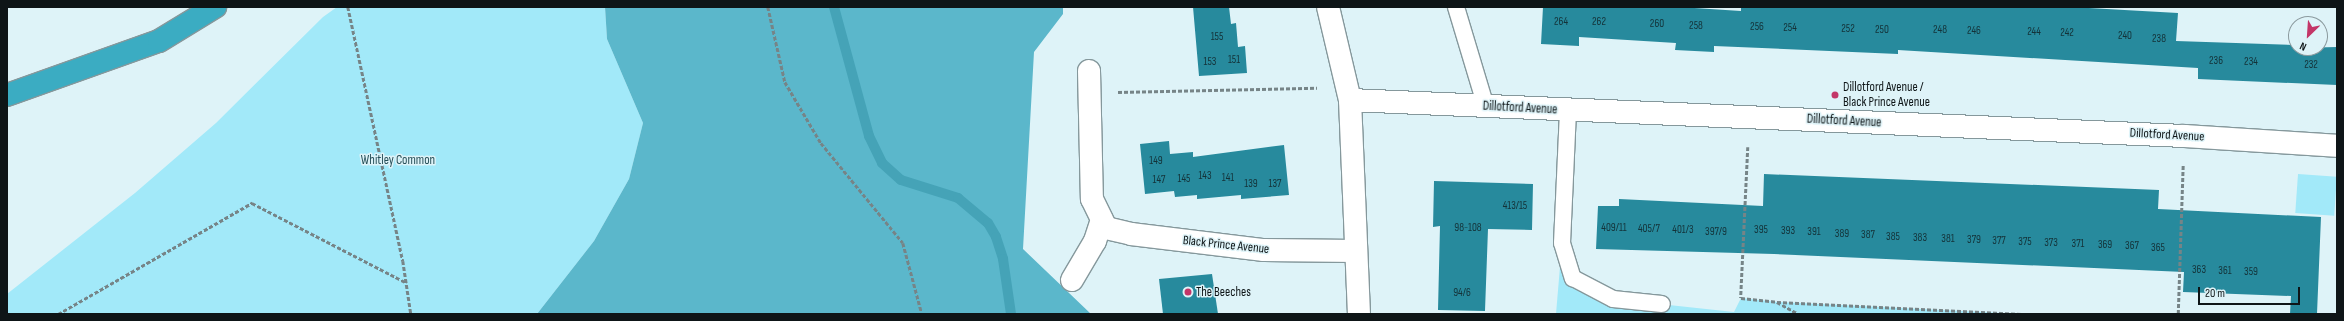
<!DOCTYPE html>
<html>
<head>
<meta charset="utf-8">
<style>
	body { margin:0 }
	#map { position:relative; width:2344px; height:321px; overflow:hidden; background:#def3f8; font-family:"Sofia Sans Condensed",sans-serif }
	div>[style] { position:absolute }
	.green>* { inset:0; background:#a2e9f9; transform-origin:0 0 }
	.forest>* { inset:0; background:#5bb7cb }
	.stream>* { height:10px; margin:-5px; padding:0 5px; transform-origin:5px; border-radius:5px; background:#45a3b7 }
	.building>* { inset:0; background:#278a9d }
	.path>* { height:2.5px; margin-top:-1.25px; transform-origin:0; background:repeating-linear-gradient(90deg,#768487 0 4px,transparent 0 6px) }
	.roads { filter:drop-shadow(1px 0 #85989c) drop-shadow(-1px 0 #85989c) drop-shadow(0 1px #85989c) drop-shadow(0 -1px #85989c) }
	.lane>* { height:16px; margin:-8px; padding:0 8px; transform-origin:8px; border-radius:8px; background:#fff }
	.street>* { height:22px; margin:-11px; padding:0 11px; transform-origin:11px; border-radius:11px; background:#fff }
	.secondary>* { height:22px; margin:-11px; padding:0 11px; transform-origin:11px; border-radius:11px; background:#fff }
	.highway>* { height:22px; margin:-11px; padding:0 11px; transform-origin:11px; border-radius:11px; background:#3bacc2 }
	.dots>* { width:11px; height:11px; translate:-50% -50%; box-sizing:border-box; border:2px solid #def3f8; border-radius:50% }
	span { translate:-50% -50%; white-space:nowrap; text-align:center; line-height:1.15; -webkit-text-stroke:3px #def3f8; paint-order:stroke }
	.number-label { font-size:11px; color:#143238 }
	.number-label span { -webkit-text-stroke-width:0 }
	.poi-label { font-size:13px; color:#0e1517 }
	.left { translate:0 -50%; text-align:left }
	.street-label { font-size:13px; color:#0e1517 }
	.park-label { font-size:13px; color:#264f58 }
	.frame { position:absolute; inset:0; border:8px solid #0e1517; pointer-events:none }
	.north { position:absolute; left:2288px; top:16px; width:40px; height:40px; box-sizing:border-box; background:#def3f8; border:1px solid #8b9a9e; border-radius:50%; rotate:205deg; font-size:11px; font-weight:700; line-height:16px; text-align:center; color:#0e1517 }
	.north::after { content:''; display:block; margin:auto; width:14px; height:18px; background:#c33668; clip-path:polygon(50% 0,100% 100%,50% 72%,0 100%) }
	.scale { position:absolute; left:2198px; top:287px; width:102px; height:18px; box-sizing:border-box; border:2px solid #0e1517; border-top:0; padding-left:5px; font-size:12px; line-height:14px; white-space:nowrap; color:#0e1517; -webkit-text-stroke:3px #def3f8; paint-order:stroke }
</style>
</head>
<body>
<div id="map">
	<div class="green">
		<i style="clip-path:polygon(337px 7px,605px 7px,607px 39px,643px 123px,629px 179px,594px 241px,537px 314px,7px 314px,7px 294px,135px 193px,216px 123px,323px 17px)"></i>
		<i style="left:2298px;top:174px;width:39px;height:39px;rotate:4deg"></i>
		<i style="clip-path:polygon(1562px 243px,1573px 278px,1613px 299px,1734px 312px,1741px 298px,1777px 302px,2022px 314px,1556px 314px)"></i>
	</div>
	<div class="forest">
		<i style="clip-path:polygon(605px 7px,1063px 7px,1063px 14px,1034px 52px,1023px 249px,1091px 314px,537px 314px,594px 241px,629px 179px,643px 123px,607px 39px)"></i>
	</div>
	<div class="stream">
		<i style="left:834px;top:7px;width:134px;rotate:74.8deg"></i>
		<i style="left:869px;top:136px;width:30px;rotate:64deg"></i>
		<i style="left:882px;top:163px;width:25px;rotate:42deg"></i>
		<i style="left:901px;top:180px;width:60px;rotate:17.5deg"></i>
		<i style="left:958px;top:198px;width:39px;rotate:40deg"></i>
		<i style="left:988px;top:223px;width:16px;rotate:60deg"></i>
		<i style="left:996px;top:237px;width:23px;rotate:72deg"></i>
		<i style="left:1003px;top:259px;width:56px;rotate:81.7deg"></i>
	</div>
	<div class="building">
		<i style="clip-path:polygon(1193px 7px,1229px 7px,1231px 24px,1236px 23px,1238px 47px,1245px 46px,1247px 73px,1199px 76px)"></i>
		<i style="clip-path:polygon(1543px 7px,1679px 7px,1741px 11px,1741px 7px,2071px 7px,2178px 13px,2176px 41px,2296px 45px,2296px 48px,2337px 47px,2337px 85px,2198px 79px,2198px 68px,1898px 50px,1898px 54px,1714px 46px,1714px 52px,1675px 50px,1676px 43px,1579px 37px,1579px 46px,1541px 44px)"></i>
		<i style="clip-path:polygon(1169px 141px,1170px 154px,1193px 152px,1193px 157px,1284px 145px,1289px 195px,1241px 199px,1241px 195px,1197px 199px,1197px 195px,1175px 197px,1174px 191px,1145px 194px,1140px 144px)"></i>
		<i style="clip-path:polygon(1764px 174px,2159px 190px,2158px 209px,2321px 217px,2317px 314px,2290px 314px,2291px 296px,2183px 292px,2184px 272px,1774px 254px,1596px 249px,1598px 206px,1619px 206px,1619px 199px,1763px 206px)"></i>
		<i style="clip-path:polygon(1434px 181px,1533px 184px,1532px 230px,1488px 229px,1485px 311px,1438px 310px,1440px 226px,1433px 227px)"></i>
		<i style="clip-path:polygon(1212px 274px,1218px 314px,1163px 314px,1159px 279px)"></i>
	</div>
	<div class="path">
		<i style="left:348px;top:7px;width:260px;rotate:77.8deg"></i>
		<i style="left:403px;top:261px;width:54px;rotate:81.4deg"></i>
		<i style="left:768px;top:7px;width:77px;rotate:77.2deg"></i>
		<i style="left:785px;top:82px;width:71px;rotate:59.5deg"></i>
		<i style="left:821px;top:143px;width:129px;rotate:50.6deg"></i>
		<i style="left:903px;top:243px;width:73px;rotate:75deg"></i>
		<i style="left:1118px;top:92px;width:199px;rotate:-1.2deg"></i>
		<i style="left:1748px;top:147px;width:151px;rotate:92.7deg"></i>
		<i style="left:1741px;top:298px;width:36px;rotate:6deg"></i>
		<i style="left:1777px;top:302px;width:25px;rotate:29deg"></i>
		<i style="left:1777px;top:302px;width:245px;rotate:2.8deg"></i>
		<i style="left:58px;top:314px;width:224px;rotate:-29.8deg"></i>
		<i style="left:252px;top:203px;width:174px;rotate:27.3deg"></i>
		<i style="left:2178px;top:314px;width:149px;rotate:-88.1deg"></i>
	</div>
	<div class="roads">
		<div class="lane">
			<i style="left:1456px;top:7px;width:104px;rotate:73.3deg"></i>
			<i style="left:1568px;top:111px;width:132px;rotate:92.6deg"></i>
			<i style="left:1562px;top:243px;width:37px;rotate:73deg"></i>
			<i style="left:1573px;top:278px;width:45px;rotate:27.7deg"></i>
			<i style="left:1613px;top:299px;width:49px;rotate:5.8deg"></i>
		</div>
		<div class="street">
			<i style="left:1089px;top:71px;width:128px;rotate:88.7deg"></i>
			<i style="left:1092px;top:199px;width:32px;rotate:64deg"></i>
			<i style="left:1106px;top:228px;width:26px;rotate:13deg"></i>
			<i style="left:1131px;top:234px;width:134px;rotate:6.9deg"></i>
			<i style="left:1264px;top:250px;width:92px;rotate:0.6deg"></i>
			<i style="left:1350px;top:100px;width:835px;rotate:2.47deg"></i>
			<i style="left:2184px;top:136px;width:153px;rotate:3.7deg"></i>
			<i style="left:1072px;top:280px;width:45px;rotate:-59.5deg"></i>
			<i style="left:1095px;top:241px;width:22px;rotate:-72deg"></i>
		</div>
		<div class="secondary">
			<i style="left:1328px;top:7px;width:96px;rotate:76.7deg"></i>
			<i style="left:1350px;top:100px;width:214px;rotate:87.6deg"></i>
		</div>
		<div class="highway">
			<i style="left:7px;top:95px;width:161px;rotate:-19.6deg"></i>
			<i style="left:159px;top:41px;width:66px;rotate:-31.3deg"></i>
		</div>
	</div>
	<div class="dots">
		<i style="left:1835px;top:95px;background:#c33668"></i>
		<i style="left:1188px;top:292px;background:#c33668"></i>
	</div>
	<div class="number-label">
		<span style="left:1561px;top:22px">264</span>
		<span style="left:1599px;top:22px">262</span>
		<span style="left:1657px;top:24px">260</span>
		<span style="left:1696px;top:26px">258</span>
		<span style="left:1757px;top:27px">256</span>
		<span style="left:1790px;top:28px">254</span>
		<span style="left:1848px;top:29px">252</span>
		<span style="left:1882px;top:30px">250</span>
		<span style="left:1940px;top:30px">248</span>
		<span style="left:1974px;top:31px">246</span>
		<span style="left:2034px;top:32px">244</span>
		<span style="left:2067px;top:33px">242</span>
		<span style="left:2125px;top:36px">240</span>
		<span style="left:1217px;top:37px">155</span>
		<span style="left:2159px;top:39px">238</span>
		<span style="left:1234px;top:60px">151</span>
		<span style="left:2216px;top:61px">236</span>
		<span style="left:1210px;top:62px">153</span>
		<span style="left:2251px;top:62px">234</span>
		<span style="left:2311px;top:65px">232</span>
		<span style="left:1156px;top:161px">149</span>
		<span style="left:1205px;top:176px">143</span>
		<span style="left:1228px;top:178px">141</span>
		<span style="left:1184px;top:179px">145</span>
		<span style="left:1159px;top:180px">147</span>
		<span style="left:1251px;top:184px">139</span>
		<span style="left:1275px;top:184px">137</span>
		<span style="left:1515px;top:206px">413/15</span>
		<span style="left:1468px;top:228px">98-108</span>
		<span style="left:1614px;top:228px">409/11</span>
		<span style="left:1649px;top:229px">405/7</span>
		<span style="left:1683px;top:230px">401/3</span>
		<span style="left:1761px;top:230px">395</span>
		<span style="left:1788px;top:231px">393</span>
		<span style="left:1716px;top:232px">397/9</span>
		<span style="left:1814px;top:232px">391</span>
		<span style="left:1842px;top:234px">389</span>
		<span style="left:1868px;top:235px">387</span>
		<span style="left:1893px;top:237px">385</span>
		<span style="left:1920px;top:238px">383</span>
		<span style="left:1948px;top:239px">381</span>
		<span style="left:1974px;top:240px">379</span>
		<span style="left:1999px;top:241px">377</span>
		<span style="left:2025px;top:242px">375</span>
		<span style="left:2051px;top:243px">373</span>
		<span style="left:2078px;top:244px">371</span>
		<span style="left:2105px;top:245px">369</span>
		<span style="left:2132px;top:246px">367</span>
		<span style="left:2158px;top:248px">365</span>
		<span style="left:2199px;top:270px">363</span>
		<span style="left:2225px;top:271px">361</span>
		<span style="left:2251px;top:272px">359</span>
		<span style="left:1462px;top:293px">94/6</span>
	</div>
	<div class="poi-label">
		<span class="left" style="left:1843px;top:95px">Dillotford Avenue /<br>Black Prince Avenue</span>
		<span class="left" style="left:1196px;top:292px">The Beeches</span>
	</div>
	<div class="street-label">
		<span style="left:1520px;top:108px;rotate:3deg">Dillotford Avenue</span>
		<span style="left:1844px;top:121px;rotate:3deg">Dillotford Avenue</span>
		<span style="left:2167px;top:135px;rotate:3deg">Dillotford Avenue</span>
		<span style="left:1226px;top:245px;rotate:6deg">Black Prince Avenue</span>
	</div>
	<div class="park-label">
		<span style="left:398px;top:160px">Whitley Common</span>
	</div>
	<div class="frame"></div>
	<div class="north">N</div>
	<div class="scale">20 m</div>
</div>
</body>
</html>
